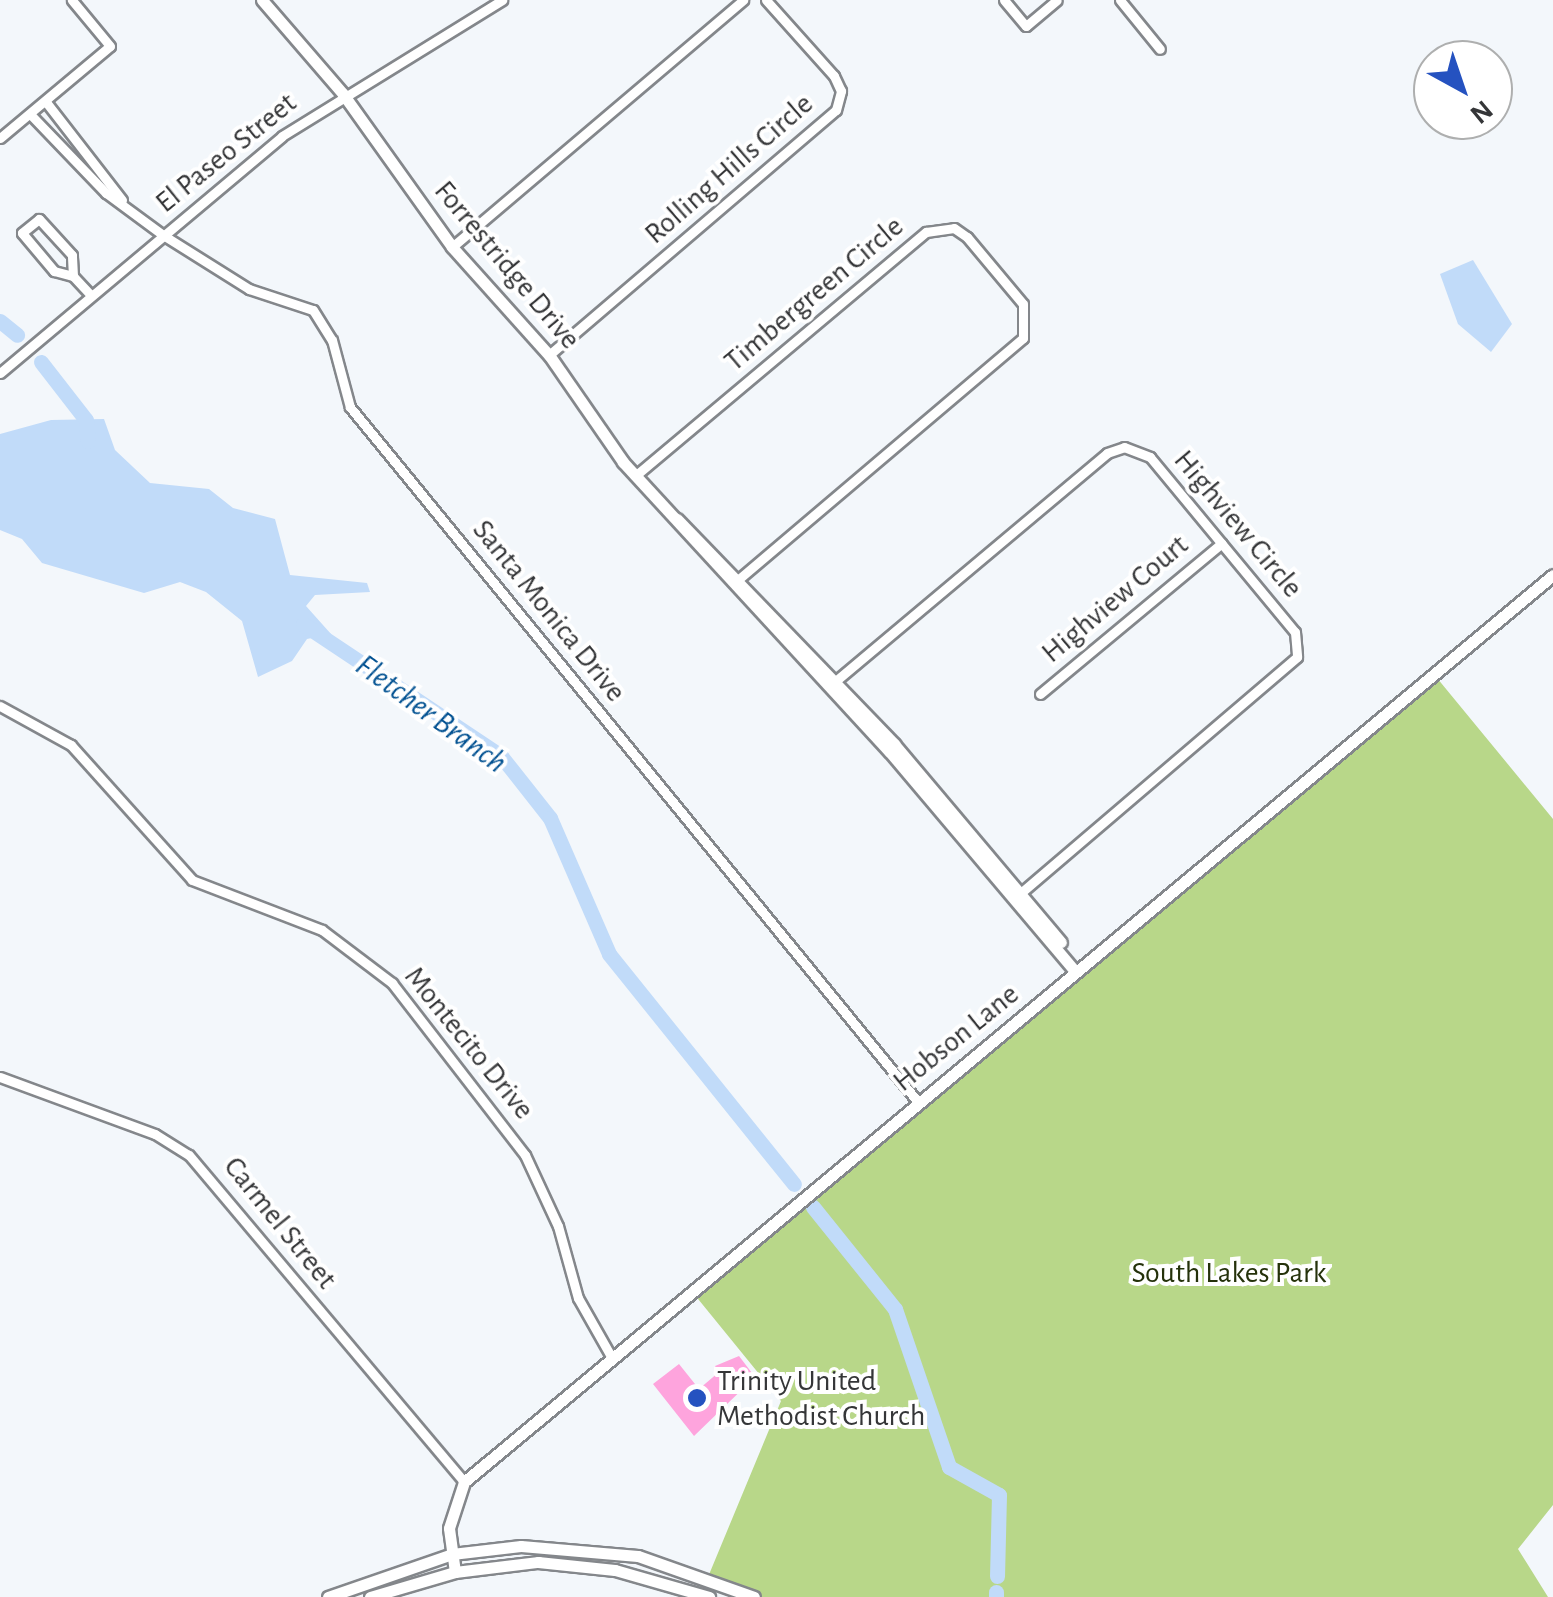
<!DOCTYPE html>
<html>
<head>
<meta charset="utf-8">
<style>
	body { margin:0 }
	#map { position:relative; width:1553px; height:1597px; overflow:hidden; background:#f3f7fb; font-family:"Alegreya Sans",sans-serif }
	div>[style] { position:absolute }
	.green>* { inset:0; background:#b8d789 }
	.water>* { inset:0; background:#c1dbf9 }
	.river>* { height:15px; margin:-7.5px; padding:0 7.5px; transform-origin:7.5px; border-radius:7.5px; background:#c1dbf9 }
	.building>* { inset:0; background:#fea4dd }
	.roads { filter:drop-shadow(2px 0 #84878b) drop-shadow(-2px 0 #84878b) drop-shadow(0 2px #84878b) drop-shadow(0 -2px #84878b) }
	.street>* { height:9px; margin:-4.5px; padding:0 4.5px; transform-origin:4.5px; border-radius:4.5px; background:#fff }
	.secondary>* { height:11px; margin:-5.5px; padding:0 5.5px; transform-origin:5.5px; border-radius:5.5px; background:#fff }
	.dots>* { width:28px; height:28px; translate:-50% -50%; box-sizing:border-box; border:5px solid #fff; border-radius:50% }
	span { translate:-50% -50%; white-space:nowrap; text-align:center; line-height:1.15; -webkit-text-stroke:8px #fff; paint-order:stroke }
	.street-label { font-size:30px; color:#353638 }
	.park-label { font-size:30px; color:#25320b }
	.poi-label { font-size:30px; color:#353638 }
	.left { translate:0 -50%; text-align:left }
	.water-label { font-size:32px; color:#035292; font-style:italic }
	.north { position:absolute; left:1413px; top:40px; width:100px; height:100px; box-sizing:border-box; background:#fff; border:2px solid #aeafaf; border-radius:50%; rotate:140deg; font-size:28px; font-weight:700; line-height:40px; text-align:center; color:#353638 }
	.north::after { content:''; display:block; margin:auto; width:35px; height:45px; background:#2552c0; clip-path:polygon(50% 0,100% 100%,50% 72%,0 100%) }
</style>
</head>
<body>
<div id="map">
	<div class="green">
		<i style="clip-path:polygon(1437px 678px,1553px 819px,1553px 1505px,1518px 1549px,1548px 1597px,752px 1597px,708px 1577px,781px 1401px,694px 1294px)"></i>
	</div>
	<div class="water">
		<i style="clip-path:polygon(1473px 260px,1512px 324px,1491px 352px,1458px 324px,1440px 274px)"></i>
		<i style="clip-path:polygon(104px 419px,115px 450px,150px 483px,209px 489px,233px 508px,275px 519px,290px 575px,367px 583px,370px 592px,315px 595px,306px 606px,331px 634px,307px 639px,292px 661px,258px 677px,242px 621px,206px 592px,180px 582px,144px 593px,42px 563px,22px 539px,0 530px,0 434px,51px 420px)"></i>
	</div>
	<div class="river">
		<i style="left:0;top:321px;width:22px;rotate:39deg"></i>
		<i style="left:41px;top:362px;width:73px;rotate:52.2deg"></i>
		<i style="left:86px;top:420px;width:21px;rotate:85deg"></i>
		<i style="left:303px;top:624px;width:238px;rotate:33.7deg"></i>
		<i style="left:501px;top:756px;width:79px;rotate:51.7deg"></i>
		<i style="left:550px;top:818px;width:148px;rotate:66.5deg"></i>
		<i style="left:609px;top:954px;width:295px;rotate:51.2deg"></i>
		<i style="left:813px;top:1207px;width:131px;rotate:51.2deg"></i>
		<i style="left:895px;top:1309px;width:167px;rotate:71.1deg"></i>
		<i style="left:949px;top:1467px;width:57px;rotate:29.2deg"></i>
		<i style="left:999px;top:1495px;width:81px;rotate:91.4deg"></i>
		<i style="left:996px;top:1597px;width:5px;rotate:-90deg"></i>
	</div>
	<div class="building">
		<i style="clip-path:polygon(739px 1356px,755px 1377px,694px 1436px,653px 1384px,679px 1364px,699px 1389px,719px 1372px,715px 1366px)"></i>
	</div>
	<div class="roads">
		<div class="street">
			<i style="left:1004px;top:0;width:34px;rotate:50deg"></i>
			<i style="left:1026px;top:26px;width:40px;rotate:-40deg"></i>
			<i style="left:1120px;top:0;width:63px;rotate:50.8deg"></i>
			<i style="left:46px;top:102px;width:124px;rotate:52.2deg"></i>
			<i style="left:30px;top:114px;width:110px;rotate:46.1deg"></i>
			<i style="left:106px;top:193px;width:71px;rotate:36.4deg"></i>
			<i style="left:163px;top:235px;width:102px;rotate:32.1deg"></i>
			<i style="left:249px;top:289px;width:67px;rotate:18.2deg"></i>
			<i style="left:313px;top:310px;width:36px;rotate:58deg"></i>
			<i style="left:332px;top:340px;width:69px;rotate:75deg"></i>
			<i style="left:350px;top:407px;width:898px;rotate:50.74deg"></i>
			<i style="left:0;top:138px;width:143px;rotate:-39.9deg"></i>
			<i style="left:110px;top:46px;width:60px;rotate:-129.6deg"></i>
			<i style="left:452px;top:247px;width:382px;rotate:-40.3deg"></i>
			<i style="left:73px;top:276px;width:21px;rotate:-93deg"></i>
			<i style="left:72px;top:255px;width:49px;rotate:-132.5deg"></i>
			<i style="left:39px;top:219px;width:22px;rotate:141deg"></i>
			<i style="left:22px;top:233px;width:50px;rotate:49.9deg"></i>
			<i style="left:54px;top:271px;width:20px;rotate:15deg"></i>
			<i style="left:73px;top:276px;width:26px;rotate:47deg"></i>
			<i style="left:549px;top:355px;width:377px;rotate:-40.5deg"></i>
			<i style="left:836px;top:110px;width:20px;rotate:-75deg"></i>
			<i style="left:841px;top:91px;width:17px;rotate:-115deg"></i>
			<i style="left:834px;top:76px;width:102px;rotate:-131.8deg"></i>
			<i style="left:0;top:373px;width:368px;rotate:-40deg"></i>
			<i style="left:282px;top:136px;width:259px;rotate:-31.7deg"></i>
			<i style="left:635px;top:476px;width:380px;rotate:-40deg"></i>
			<i style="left:926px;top:232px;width:28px;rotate:-8deg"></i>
			<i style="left:954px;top:228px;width:16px;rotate:35deg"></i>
			<i style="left:967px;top:237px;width:87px;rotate:50.1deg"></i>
			<i style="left:1023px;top:304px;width:34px;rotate:90deg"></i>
			<i style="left:1023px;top:338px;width:379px;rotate:139.7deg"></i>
			<i style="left:832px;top:684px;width:359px;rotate:-40deg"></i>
			<i style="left:1107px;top:453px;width:18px;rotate:-19deg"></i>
			<i style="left:1124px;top:447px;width:28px;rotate:21deg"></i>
			<i style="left:1150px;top:457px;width:227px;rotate:50.4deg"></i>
			<i style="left:1295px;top:632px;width:25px;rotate:85deg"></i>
			<i style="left:1297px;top:657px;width:370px;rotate:139.5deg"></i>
			<i style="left:1040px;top:694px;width:236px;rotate:-39.7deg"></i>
			<i style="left:0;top:706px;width:81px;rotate:28.8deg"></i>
			<i style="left:71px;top:745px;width:181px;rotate:48.1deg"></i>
			<i style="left:192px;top:880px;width:139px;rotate:21deg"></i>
			<i style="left:322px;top:930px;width:88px;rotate:37.1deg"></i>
			<i style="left:392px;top:983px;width:217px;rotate:52.3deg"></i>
			<i style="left:525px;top:1155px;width:78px;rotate:65.1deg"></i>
			<i style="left:558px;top:1226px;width:75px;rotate:74.5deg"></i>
			<i style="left:578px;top:1298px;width:69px;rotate:60.5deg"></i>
			<i style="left:0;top:1077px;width:165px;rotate:20.2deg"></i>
			<i style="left:155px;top:1134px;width:40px;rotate:32deg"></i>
			<i style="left:189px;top:1155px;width:427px;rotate:49.9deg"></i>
		</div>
		<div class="secondary">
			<i style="left:262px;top:0;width:124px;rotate:49.2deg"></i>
			<i style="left:343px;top:94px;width:188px;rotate:54.5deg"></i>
			<i style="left:452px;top:247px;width:145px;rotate:48.1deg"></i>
			<i style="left:549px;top:355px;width:130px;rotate:55.3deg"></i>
			<i style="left:623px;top:462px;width:393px;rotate:47.4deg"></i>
			<i style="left:889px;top:751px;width:289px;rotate:49.8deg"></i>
			<i style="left:677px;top:519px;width:313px;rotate:46deg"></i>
			<i style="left:894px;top:744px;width:259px;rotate:49.9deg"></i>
			<i style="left:455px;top:1572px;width:44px;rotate:-97.8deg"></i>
			<i style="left:449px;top:1528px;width:48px;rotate:-71.9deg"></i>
			<i style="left:464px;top:1482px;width:1417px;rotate:-39.79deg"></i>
			<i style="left:328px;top:1597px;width:131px;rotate:-19.1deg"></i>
			<i style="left:452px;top:1554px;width:69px;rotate:-6.6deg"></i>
			<i style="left:521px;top:1546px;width:117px;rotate:4.9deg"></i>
			<i style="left:638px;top:1556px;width:123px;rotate:19.5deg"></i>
			<i style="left:370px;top:1597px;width:89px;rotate:-16.4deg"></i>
			<i style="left:455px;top:1572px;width:84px;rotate:-6.9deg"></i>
			<i style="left:538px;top:1562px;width:77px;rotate:5.9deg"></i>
			<i style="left:615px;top:1570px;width:98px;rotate:16deg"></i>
		</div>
	</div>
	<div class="dots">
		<i style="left:697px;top:1398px;background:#2552c0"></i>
	</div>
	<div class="street-label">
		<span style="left:226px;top:153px;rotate:-39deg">El Paseo Street</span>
		<span style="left:729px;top:169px;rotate:-41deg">Rolling Hills Circle</span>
		<span style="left:507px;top:265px;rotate:50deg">Forrestridge Drive</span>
		<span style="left:814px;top:294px;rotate:-40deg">Timbergreen Circle</span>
		<span style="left:1238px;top:524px;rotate:50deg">Highview Circle</span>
		<span style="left:1115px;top:599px;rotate:-40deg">Highview Court</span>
		<span style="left:549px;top:611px;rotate:51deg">Santa Monica Drive</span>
		<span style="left:956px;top:1038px;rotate:-39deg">Hobson Lane</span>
		<span style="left:469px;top:1043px;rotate:51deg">Montecito Drive</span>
		<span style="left:280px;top:1223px;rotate:51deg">Carmel Street</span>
	</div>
	<div class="park-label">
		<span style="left:1229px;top:1273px">South Lakes Park</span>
	</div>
	<div class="poi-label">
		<span class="left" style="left:717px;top:1398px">Trinity United<br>Methodist Church</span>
	</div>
	<div class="water-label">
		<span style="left:431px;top:714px;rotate:36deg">Fletcher Branch</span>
	</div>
	<div class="north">N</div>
</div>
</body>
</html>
